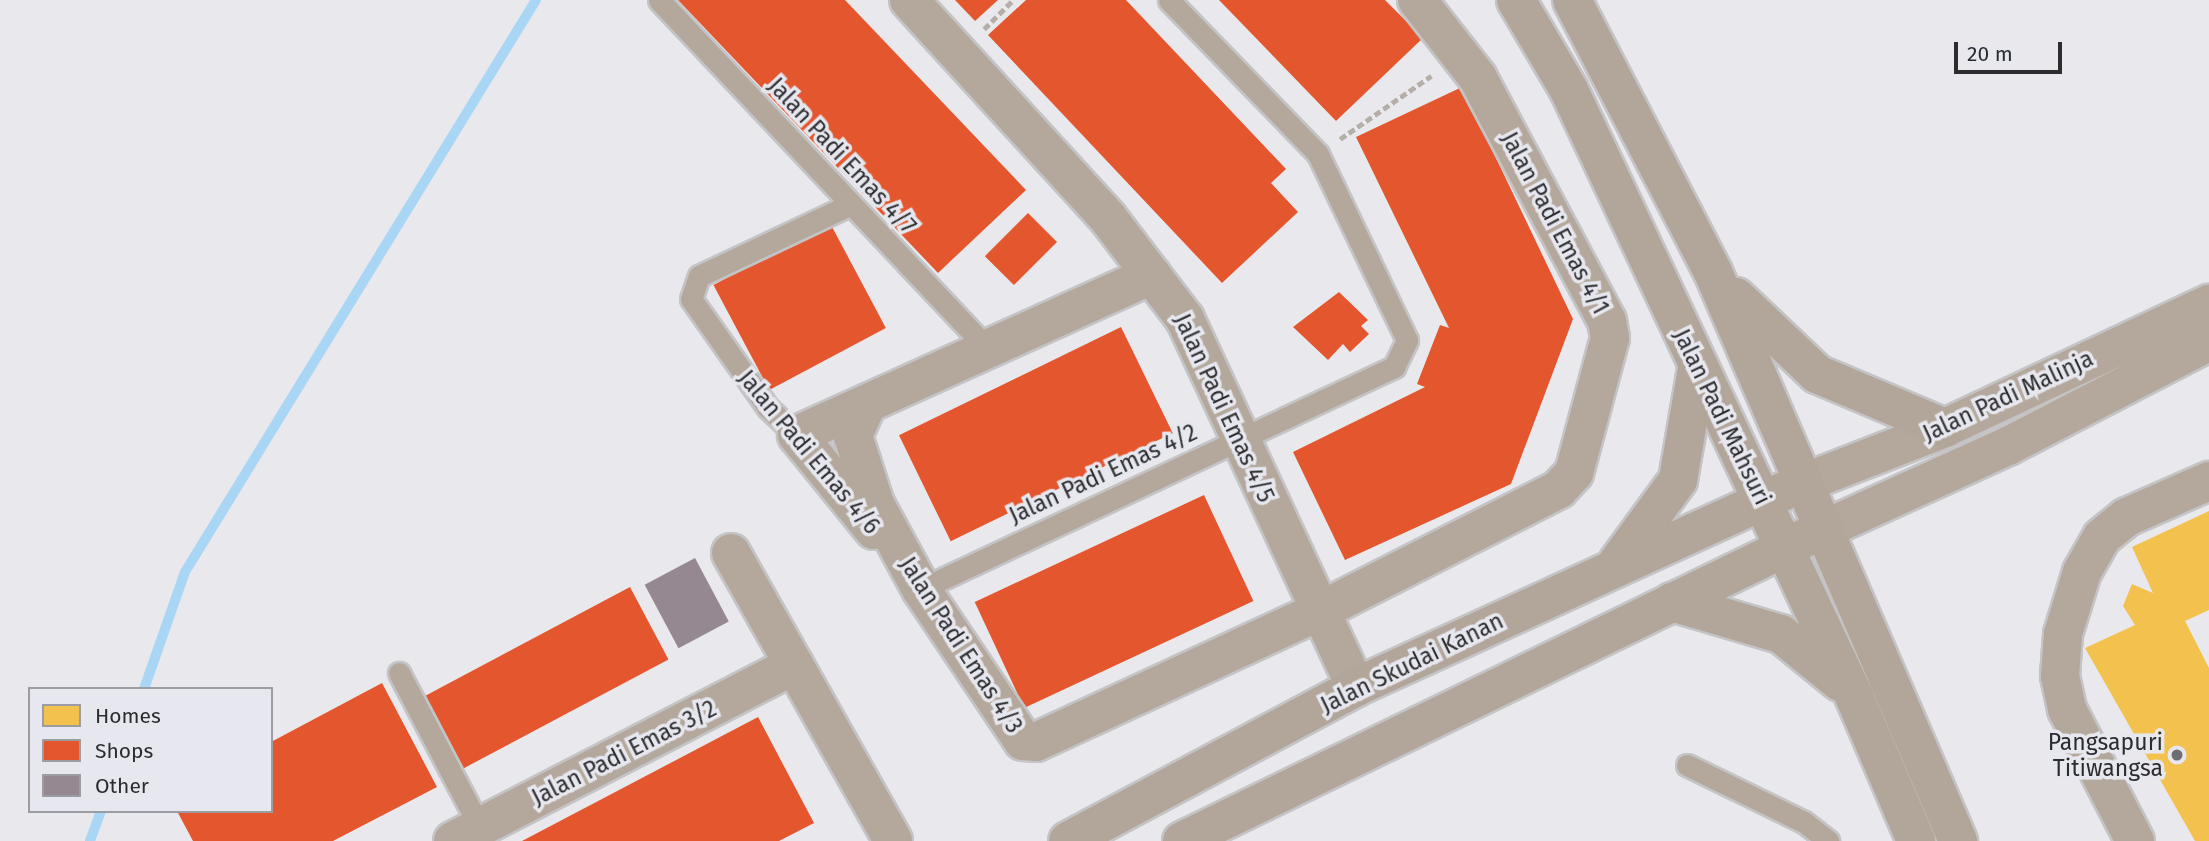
<!DOCTYPE html>
<html>
<head>
<meta charset="utf-8">
<style>
	body { margin:0 }
	#map { position:relative; width:2209px; height:841px; overflow:hidden; background:#e9e9ed; font-family:"Fira Sans",sans-serif }
	div>[style] { position:absolute }
	.homes>* { inset:0; background:#f2c14e }
	.shops>* { inset:0; background:#e4572e; transform-origin:0 0 }
	.stream>* { height:10px; margin:-5px; padding:0 5px; transform-origin:5px; border-radius:5px; background:#aad6f5 }
	.building>* { inset:0; background:#968891; transform-origin:0 0 }
	.path>* { height:4.5px; margin-top:-2.25px; transform-origin:0; background:repeating-linear-gradient(90deg,#b6aea8 0 7px,transparent 0 10.5px) }
	.roads { filter:drop-shadow(2px 0 #c4c4c6) drop-shadow(-2px 0 #c4c4c6) drop-shadow(0 2px #c4c4c6) drop-shadow(0 -2px #c4c4c6) }
	.lane>* { height:21px; margin:-10.5px; padding:0 10.5px; transform-origin:10.5px; border-radius:10.5px; background:#b4a89c }
	.street>* { height:38px; margin:-19px; padding:0 19px; transform-origin:19px; border-radius:19px; background:#b4a89c }
	.secondary>* { height:38px; margin:-19px; padding:0 19px; transform-origin:19px; border-radius:19px; background:#b2a599 }
	.dots>* { width:19px; height:19px; translate:-50% -50%; box-sizing:border-box; border:4px solid #e7e8ef; border-radius:50% }
	span { translate:-50% -50%; white-space:nowrap; text-align:center; line-height:1.15; -webkit-text-stroke:7px #e7e8ef; paint-order:stroke }
	.street-label { font-size:23px; color:#2c2c2f }
	.poi-label { font-size:23px; color:#2c2c2f }
	.right { translate:-100% -50%; text-align:right }
	.legend { position:absolute; left:28px; top:687px; width:245px; height:126px; box-sizing:border-box; background:#e7e8ef; border:2px solid #9c9da2; margin:0; padding:9px 12px; list-style:none; font-size:21px; color:#2c2c2f }
	.legend li { display:flex; align-items:center; gap:14px; height:35px }
	.legend b { width:35px; border:2px solid #9c9da2 }
	.scale { position:absolute; left:1954px; top:42px; width:108px; height:32px; box-sizing:border-box; border:4px solid #2c2c2f; border-top:0; padding-left:9px; font-size:21px; line-height:24px; white-space:nowrap; color:#2c2c2f; -webkit-text-stroke:5px #e7e8ef; paint-order:stroke }
</style>
</head>
<body>
<div id="map">
	<div class="homes">
		<i style="clip-path:polygon(2209px 511px,2209px 610px,2185px 621px,2209px 668px,2209px 841px,2195px 841px,2085px 648px,2135px 625px,2123px 606px,2132px 584px,2153px 593px,2132px 547px)"></i>
	</div>
	<div class="shops">
		<i style="clip-path:polygon(678px 0,845px 0,1026px 190px,938px 273px)"></i>
		<i style="clip-path:polygon(955px 0,998px 0,975px 21px)"></i>
		<i style="clip-path:polygon(1026px 0,1126px 0,1286px 169px,1271px 183px,1298px 212px,1222px 283px,988px 35px)"></i>
		<i style="clip-path:polygon(1219px 0,1385px 0,1423px 38px,1336px 121px)"></i>
		<i style="clip-path:polygon(1462px 87px,1573px 319px,1511px 484px,1345px 560px,1293px 452px,1425px 387px,1417px 384px,1440px 325px,1449px 328px,1356px 137px)"></i>
		<i style="left:1028px;top:213px;width:41px;height:61px;rotate:45deg"></i>
		<i style="left:830px;top:223px;width:119px;height:132px;rotate:62deg"></i>
		<i style="clip-path:polygon(1339px 292px,1368px 320px,1361px 326px,1369px 334px,1350px 352px,1343px 344px,1328px 360px,1293px 327px)"></i>
		<i style="left:1121px;top:327px;width:118px;height:247px;rotate:64deg"></i>
		<i style="left:1204px;top:495px;width:117px;height:253px;rotate:65deg"></i>
		<i style="left:630px;top:587px;width:82px;height:236px;rotate:62deg"></i>
		<i style="clip-path:polygon(382px 683px,437px 787px,333px 841px,193px 841px,177px 811px,271px 811px,271px 742px)"></i>
		<i style="clip-path:polygon(758px 717px,814px 823px,779px 841px,522px 841px)"></i>
	</div>
	<div class="stream">
		<i style="left:144px;top:689px;width:124px;rotate:-70.7deg"></i>
		<i style="left:185px;top:572px;width:671px;rotate:-58.47deg"></i>
		<i style="left:90px;top:841px;width:32px;rotate:-70deg"></i>
	</div>
	<div class="building">
		<i style="left:695px;top:558px;width:72px;height:57px;rotate:62deg"></i>
	</div>
	<div class="path">
		<i style="left:984px;top:29px;width:41px;rotate:-45deg"></i>
		<i style="left:1340px;top:139px;width:111px;rotate:-34.7deg"></i>
	</div>
	<div class="roads">
		<div class="lane">
			<i style="left:659px;top:0;width:480px;rotate:46.7deg"></i>
			<i style="left:797px;top:435px;width:40px;rotate:-137deg"></i>
			<i style="left:768px;top:408px;width:133px;rotate:-125.2deg"></i>
			<i style="left:691px;top:299px;width:24px;rotate:-71deg"></i>
			<i style="left:699px;top:276px;width:168px;rotate:-25.3deg"></i>
			<i style="left:921px;top:589px;width:523px;rotate:-25.14deg"></i>
			<i style="left:1394px;top:367px;width:30px;rotate:-64deg"></i>
			<i style="left:1407px;top:340px;width:206px;rotate:-115.6deg"></i>
			<i style="left:1318px;top:154px;width:214px;rotate:-134.1deg"></i>
			<i style="left:399px;top:673px;width:183px;rotate:62.3deg"></i>
			<i style="left:1687px;top:765px;width:130px;rotate:26deg"></i>
			<i style="left:1804px;top:822px;width:31px;rotate:38deg"></i>
		</div>
		<div class="street">
			<i style="left:909px;top:0;width:295px;rotate:47.6deg"></i>
			<i style="left:1108px;top:218px;width:127px;rotate:52.7deg"></i>
			<i style="left:1185px;top:319px;width:406px;rotate:65.1deg"></i>
			<i style="left:867px;top:404px;width:35px;rotate:114deg"></i>
			<i style="left:853px;top:436px;width:71px;rotate:72.1deg"></i>
			<i style="left:875px;top:504px;width:97px;rotate:61.6deg"></i>
			<i style="left:921px;top:589px;width:183px;rotate:56.1deg"></i>
			<i style="left:1023px;top:741px;width:13px;rotate:4deg"></i>
			<i style="left:1036px;top:742px;width:313px;rotate:-24.8deg"></i>
			<i style="left:1320px;top:611px;width:268px;rotate:-27deg"></i>
			<i style="left:1559px;top:489px;width:22px;rotate:-47deg"></i>
			<i style="left:1574px;top:473px;width:140px;rotate:-75.1deg"></i>
			<i style="left:1610px;top:338px;width:17px;rotate:-100deg"></i>
			<i style="left:1607px;top:321px;width:275px;rotate:-118deg"></i>
			<i style="left:1478px;top:78px;width:99px;rotate:-128deg"></i>
			<i style="left:1806px;top:482px;width:149px;rotate:-21.2deg"></i>
			<i style="left:1945px;top:428px;width:292px;rotate:-25.2deg"></i>
			<i style="left:1827px;top:528px;width:199px;rotate:-24.4deg"></i>
			<i style="left:2008px;top:446px;width:226px;rotate:-27.4deg"></i>
			<i style="left:874px;top:530px;width:122px;rotate:-129deg"></i>
			<i style="left:797px;top:435px;width:389px;rotate:-24.3deg"></i>
			<i style="left:731px;top:553px;width:330px;rotate:60.6deg"></i>
			<i style="left:453px;top:841px;width:384px;rotate:-27.3deg"></i>
			<i style="left:2135px;top:841px;width:148px;rotate:-117.3deg"></i>
			<i style="left:2067px;top:709px;width:34px;rotate:-102deg"></i>
			<i style="left:2060px;top:676px;width:42px;rotate:-85.9deg"></i>
			<i style="left:2063px;top:634px;width:65px;rotate:-73deg"></i>
			<i style="left:2082px;top:572px;width:40px;rotate:-60.3deg"></i>
			<i style="left:2102px;top:537px;width:32px;rotate:-39deg"></i>
			<i style="left:2127px;top:517px;width:90px;rotate:-23.7deg"></i>
		</div>
		<div class="secondary">
			<i style="left:1516px;top:0;width:104px;rotate:59.5deg"></i>
			<i style="left:1569px;top:90px;width:670px;rotate:64.81deg"></i>
			<i style="left:1854px;top:696px;width:158px;rotate:66.8deg"></i>
			<i style="left:1572px;top:0;width:306px;rotate:62.6deg"></i>
			<i style="left:1713px;top:272px;width:620px;rotate:66.7deg"></i>
			<i style="left:1736px;top:297px;width:112px;rotate:43.5deg"></i>
			<i style="left:1817px;top:374px;width:139px;rotate:22.9deg"></i>
			<i style="left:1618px;top:562px;width:102px;rotate:-53.8deg"></i>
			<i style="left:1678px;top:480px;width:113px;rotate:-80.3deg"></i>
			<i style="left:1672px;top:602px;width:114px;rotate:16.4deg"></i>
			<i style="left:1781px;top:634px;width:76px;rotate:39.1deg"></i>
			<i style="left:1068px;top:841px;width:327px;rotate:-28.1deg"></i>
			<i style="left:1356px;top:687px;width:471px;rotate:-24.6deg"></i>
			<i style="left:1182px;top:841px;width:697px;rotate:-25.94deg"></i>
		</div>
	</div>
	<div class="dots">
		<i style="left:2177px;top:755px;background:#6e6e72"></i>
	</div>
	<div class="street-label">
		<span style="left:842px;top:156px;rotate:47deg">Jalan Padi Emas 4/7</span>
		<span style="left:1555px;top:223px;rotate:62deg">Jalan Padi Emas 4/1</span>
		<span style="left:2008px;top:396px;rotate:-25deg">Jalan Padi Malinja</span>
		<span style="left:1224px;top:408px;rotate:65deg">Jalan Padi Emas 4/5</span>
		<span style="left:1722px;top:417px;rotate:64deg">Jalan Padi Mahsuri</span>
		<span style="left:809px;top:452px;rotate:50deg">Jalan Padi Emas 4/6</span>
		<span style="left:1103px;top:474px;rotate:-25deg">Jalan Padi Emas 4/2</span>
		<span style="left:961px;top:645px;rotate:57deg">Jalan Padi Emas 4/3</span>
		<span style="left:1412px;top:663px;rotate:-26deg">Jalan Skudai Kanan</span>
		<span style="left:624px;top:753px;rotate:-27deg">Jalan Padi Emas 3/2</span>
	</div>
	<div class="poi-label">
		<span class="right" style="left:2163px;top:755px">Pangsapuri<br>Titiwangsa</span>
	</div>
	<ul class="legend">
	<li><b style="height:19px;background:#f2c14e"></b>Homes</li>
	<li><b style="height:19px;background:#e4572e"></b>Shops</li>
	<li><b style="height:19px;background:#968891"></b>Other</li>
	</ul>
	<div class="scale">20 m</div>
</div>
</body>
</html>
